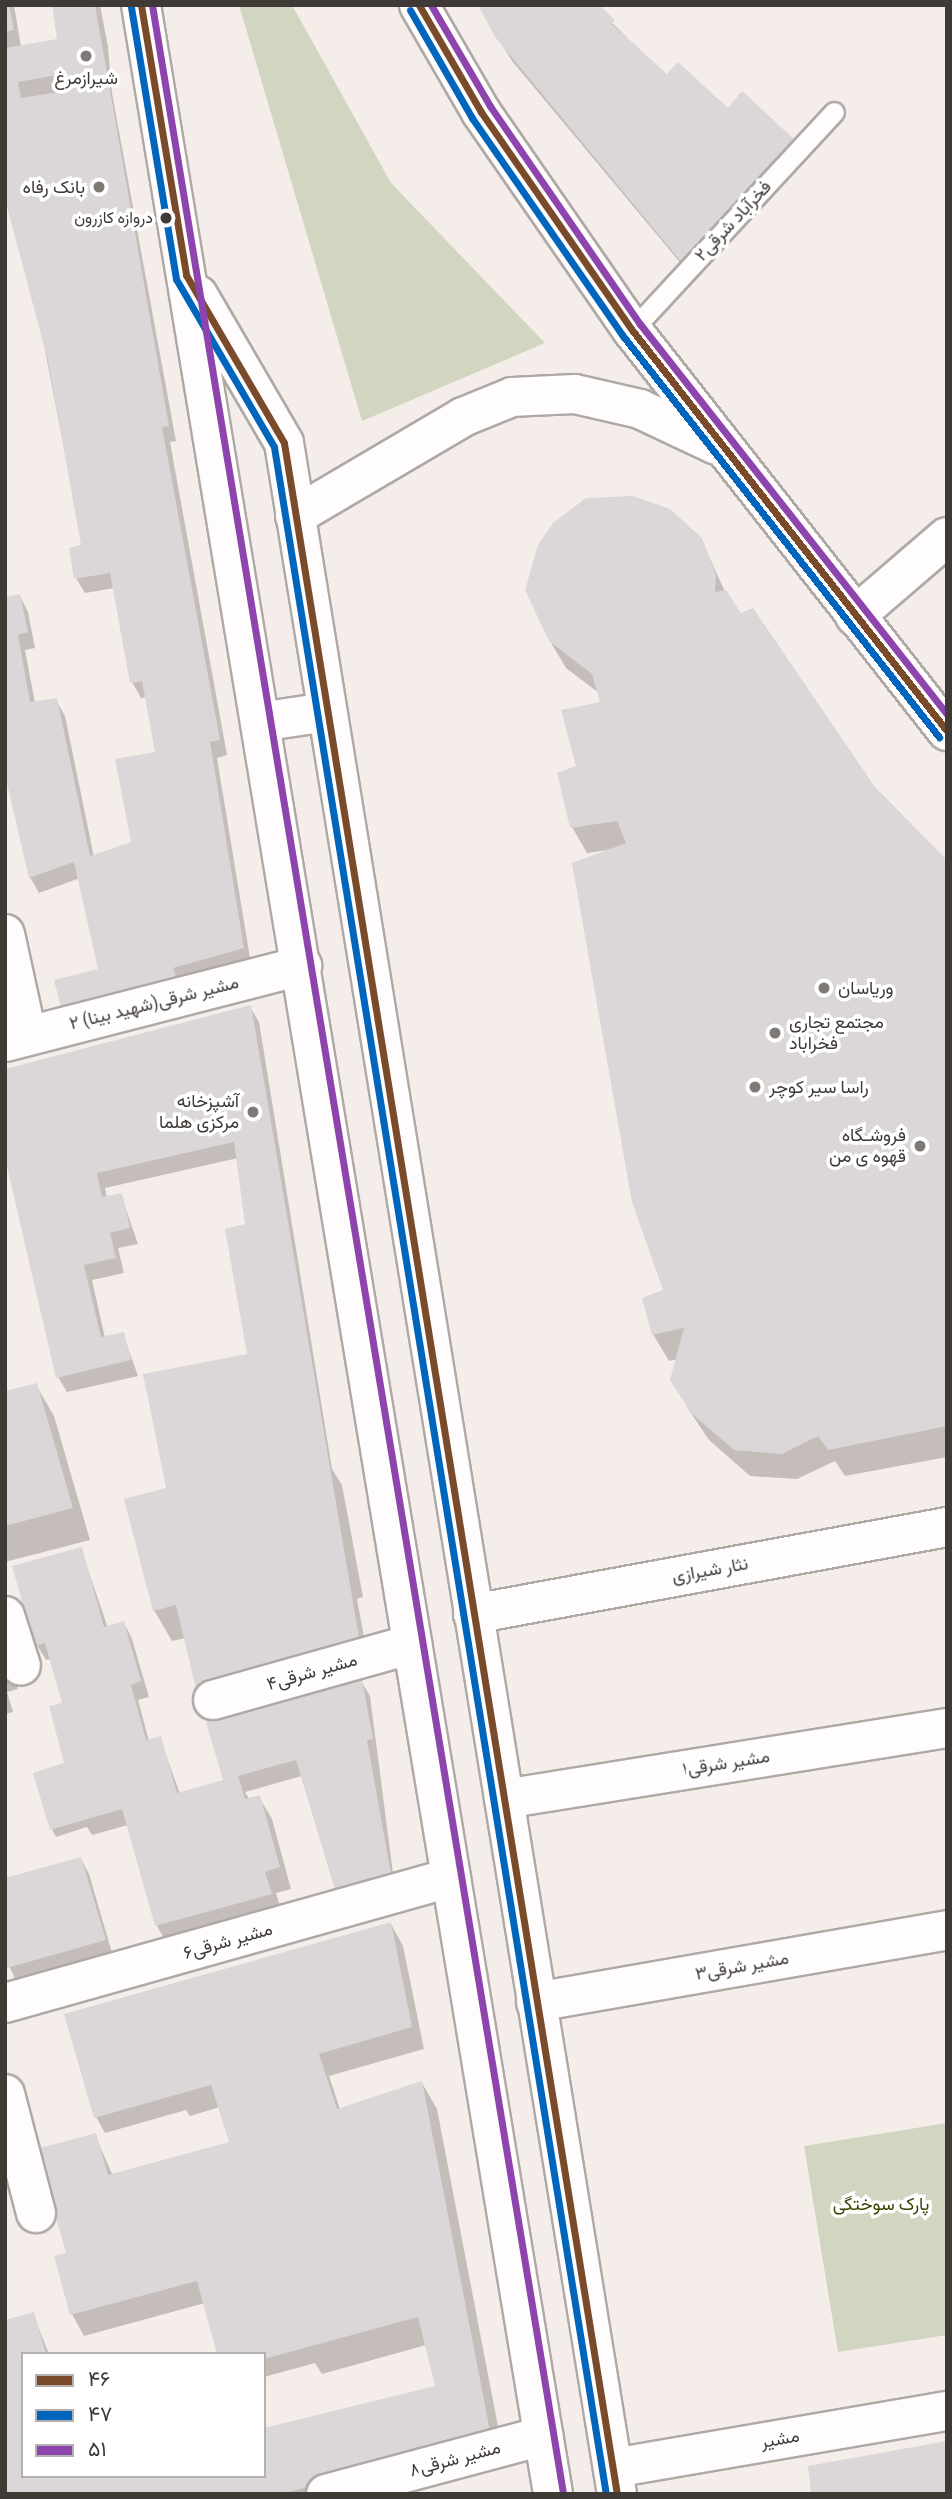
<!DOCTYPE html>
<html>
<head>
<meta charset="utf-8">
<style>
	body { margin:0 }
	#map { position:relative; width:952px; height:2499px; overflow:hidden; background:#f5ede9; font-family:"Roboto Condensed",Vazirmatn,sans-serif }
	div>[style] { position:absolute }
	.green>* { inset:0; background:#d2d6c1 }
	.shadow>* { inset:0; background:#0003 }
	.building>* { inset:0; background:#dbd6d7 }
	.roads { filter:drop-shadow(2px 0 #afa9a6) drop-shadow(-2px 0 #afa9a6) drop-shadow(0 2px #afa9a6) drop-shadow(0 -2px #afa9a6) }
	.service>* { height:19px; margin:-9.5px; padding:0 9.5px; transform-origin:9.5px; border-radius:9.5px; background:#fefcfc }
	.minor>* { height:38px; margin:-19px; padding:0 19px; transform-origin:19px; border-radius:19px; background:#fefcfc }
	.tertiary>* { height:38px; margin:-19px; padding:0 19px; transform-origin:19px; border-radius:19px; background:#fefcfc }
	.secondary>* { height:38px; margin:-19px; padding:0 19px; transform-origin:19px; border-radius:19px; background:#fefcfc }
	.bus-1>* { height:7px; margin:-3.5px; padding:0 3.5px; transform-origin:3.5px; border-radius:3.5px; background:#7a4b2a }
	.bus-2>* { height:7px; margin:-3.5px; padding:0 3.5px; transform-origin:3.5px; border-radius:3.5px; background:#0065bd }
	.bus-3>* { height:7px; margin:-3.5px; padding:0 3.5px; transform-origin:3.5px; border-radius:3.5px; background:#8e44ad }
	.dots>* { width:19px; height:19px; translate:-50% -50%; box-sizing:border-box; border:4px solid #fff; border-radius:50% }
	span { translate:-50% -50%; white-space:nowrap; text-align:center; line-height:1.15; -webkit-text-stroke:7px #fff; paint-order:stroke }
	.bus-label { font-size:16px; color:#403a37 }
	.right { translate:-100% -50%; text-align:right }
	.poi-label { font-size:18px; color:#403a37 }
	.left { translate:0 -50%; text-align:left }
	.street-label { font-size:18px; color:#403a37 }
	.park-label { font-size:18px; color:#354800 }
	.frame { position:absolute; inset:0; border:7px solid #403a37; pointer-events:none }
	.legend { position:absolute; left:21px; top:2352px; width:245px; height:126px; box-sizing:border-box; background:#fff; border:2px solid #b3b0af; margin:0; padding:9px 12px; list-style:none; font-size:21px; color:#403a37 }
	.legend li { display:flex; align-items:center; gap:14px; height:35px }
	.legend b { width:35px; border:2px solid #b3b0af }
</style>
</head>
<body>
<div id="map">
	<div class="green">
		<i style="clip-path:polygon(239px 5px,292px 5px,391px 183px,545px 343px,362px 421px)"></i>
		<i style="clip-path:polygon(947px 2123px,947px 2335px,838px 2352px,804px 2146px)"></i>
	</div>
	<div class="shadow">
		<i style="clip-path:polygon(5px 5px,14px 5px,21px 47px,59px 40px,54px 5px,100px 5px,108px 47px,112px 93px,176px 441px,170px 442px,227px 755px,217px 758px,251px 964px,181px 984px,80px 878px,39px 893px,30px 877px,5px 769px,5px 594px,6px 599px,20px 596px,28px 612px,35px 648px,25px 650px,35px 703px,56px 700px,65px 716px,94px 857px,133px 844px,157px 753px,146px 697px,141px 698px,132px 682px,115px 588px,85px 593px,76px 578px,83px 547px,34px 293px,5px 193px)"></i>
		<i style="clip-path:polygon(594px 5px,667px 77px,728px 110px,693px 278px,512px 61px,497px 36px)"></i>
		<i style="clip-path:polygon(701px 539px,727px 596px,874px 788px,947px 863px,947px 1457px,845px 1476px,835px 1461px,797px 1479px,750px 1476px,709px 1440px,687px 1407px,678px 1359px,669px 1361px,653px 1334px,665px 1291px,608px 850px,587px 853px,572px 827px,578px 767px,602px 704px,599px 693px,566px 668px,550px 641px)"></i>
		<i style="clip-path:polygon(250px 1007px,259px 1022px,332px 1469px,342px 1485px,363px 1597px,357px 1599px,368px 1659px,207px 1704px,198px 1689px,186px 1638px,172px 1641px,154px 1610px,169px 1490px,252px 1366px,247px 1225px,238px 1158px,105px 1188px,107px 1198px,121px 1195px,138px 1244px,118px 1248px,124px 1273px,92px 1280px,105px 1338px,123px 1334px,138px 1376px,67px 1392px,58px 1377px,5px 1153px)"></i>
		<i style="clip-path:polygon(36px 1385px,54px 1416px,90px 1540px,5px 1562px,5px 1393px)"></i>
		<i style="clip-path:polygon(81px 1549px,108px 1628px,124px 1623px,132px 1639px,149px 1697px,138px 1700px,149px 1741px,160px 1738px,180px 1794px,225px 1781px,361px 1681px,370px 1696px,394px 1881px,341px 1896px,302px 1776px,245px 1792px,250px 1800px,259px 1797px,272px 1819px,291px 1889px,276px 1893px,283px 1916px,169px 1947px,157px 1926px,128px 1825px,92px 1835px,87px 1827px,56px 1837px,52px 1829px,69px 1775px,64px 1704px,51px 1659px,46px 1660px,37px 1645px)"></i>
		<i style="clip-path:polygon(5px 1648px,18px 1689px,7px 1692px,13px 1712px,5px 1714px)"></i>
		<i style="clip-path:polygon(81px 1859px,89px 1874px,113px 1956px,17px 1983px,5px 1957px,5px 1880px)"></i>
		<i style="clip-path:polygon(391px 1924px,403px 1946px,424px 2049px,329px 2076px,340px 2109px,422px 2083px,437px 2109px,505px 2463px,343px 2494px,5px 2494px,5px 2322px,33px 2314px,49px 2354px,23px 2354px,23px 2476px,264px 2476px,438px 2395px,426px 2345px,322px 2374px,315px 2363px,264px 2377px,264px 2354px,205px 2303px,84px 2336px,72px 2314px,68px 2254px,95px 2135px,113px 2176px,231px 2143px,220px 2107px,190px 2116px,186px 2110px,105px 2133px,96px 2117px)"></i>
	</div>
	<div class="building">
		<i style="clip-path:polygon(5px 5px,9px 5px,14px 30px,5px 32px)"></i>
		<i style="clip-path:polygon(evenodd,52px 5px,95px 5px,169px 426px,162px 427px,220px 740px,210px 742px,244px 948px,173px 968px,178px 983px,62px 1012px,54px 980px,98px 969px,74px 862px,29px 878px,5px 775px,5px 597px,20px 594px,28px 632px,18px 635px,30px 702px,57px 698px,90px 856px,131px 842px,115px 759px,155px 752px,142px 681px,130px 683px,110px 573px,74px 579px,69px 548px,81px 545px,48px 361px,5px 199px,5px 48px,57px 39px,52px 5px,63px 74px,65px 91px,21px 98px,18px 82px,63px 74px)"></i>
		<i style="clip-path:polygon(478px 5px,599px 5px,615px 20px,612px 24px,667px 74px,678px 62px,728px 108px,742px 91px,795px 140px,683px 264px,495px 37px)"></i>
		<i style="clip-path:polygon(633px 496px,670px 509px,702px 538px,716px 575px,715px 592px,726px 590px,741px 613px,753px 608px,875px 787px,947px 860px,947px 1426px,828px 1450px,818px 1436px,782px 1454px,734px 1450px,691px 1413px,670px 1380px,684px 1328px,652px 1335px,642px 1298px,663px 1290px,632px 1202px,572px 863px,626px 843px,617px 821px,570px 828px,557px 773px,576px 766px,561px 710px,600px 702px,592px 674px,549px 641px,525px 590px,538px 545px,553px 523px,586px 498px)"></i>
		<i style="clip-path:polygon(251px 1005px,360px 1643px,196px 1689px,176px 1605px,153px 1611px,124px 1499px,166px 1488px,143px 1374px,247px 1354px,225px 1229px,245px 1224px,234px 1142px,97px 1173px,102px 1197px,122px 1193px,130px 1228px,110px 1233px,116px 1258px,84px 1265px,101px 1337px,124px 1332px,131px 1360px,56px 1378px,5px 1158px,5px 1069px)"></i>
		<i style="clip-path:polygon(37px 1383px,73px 1508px,5px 1526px,5px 1391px)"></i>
		<i style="clip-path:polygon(82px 1547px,104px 1627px,124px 1621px,141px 1681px,131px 1685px,146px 1740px,161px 1736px,177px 1793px,223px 1780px,206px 1722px,362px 1679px,373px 1739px,367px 1740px,391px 1874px,335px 1890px,296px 1760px,238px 1776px,245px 1799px,260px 1795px,280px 1867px,265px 1872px,272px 1894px,155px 1926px,122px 1809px,50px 1830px,33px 1773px,64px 1763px,49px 1706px,62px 1703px,45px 1643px,35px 1646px,12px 1566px)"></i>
		<i style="clip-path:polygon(81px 1857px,106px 1940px,7px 1968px,5px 1878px)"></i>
		<i style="clip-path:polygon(391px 1922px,412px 2027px,319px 2054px,337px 2109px,422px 2081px,491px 2436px,282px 2494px,5px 2494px,5px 2320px,34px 2312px,46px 2354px,23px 2354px,23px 2476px,264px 2476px,264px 2428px,435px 2386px,418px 2317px,264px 2359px,264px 2354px,217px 2354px,197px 2281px,70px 2315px,54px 2256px,66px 2253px,37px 2149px,96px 2133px,108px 2175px,229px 2142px,211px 2085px,94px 2118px,64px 2014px)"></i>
		<i style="clip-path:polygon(947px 2441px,947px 2494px,811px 2494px,808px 2466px)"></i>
	</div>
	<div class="roads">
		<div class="service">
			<i style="left:632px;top:330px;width:297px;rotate:-47.2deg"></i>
		</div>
		<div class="minor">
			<i style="left:855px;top:616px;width:121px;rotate:-40.7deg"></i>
			<i style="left:5px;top:934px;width:103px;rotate:77.7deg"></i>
			<i style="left:5px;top:1042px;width:307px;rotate:-14.4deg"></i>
			<i style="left:5px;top:1616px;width:52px;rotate:72.3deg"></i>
			<i style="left:213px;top:1700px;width:207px;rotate:-15.7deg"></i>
			<i style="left:504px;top:1799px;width:449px;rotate:-9.1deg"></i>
			<i style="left:536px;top:2002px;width:417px;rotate:-9.9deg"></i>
			<i style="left:5px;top:2003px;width:463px;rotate:-15.7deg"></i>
			<i style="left:5px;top:2094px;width:123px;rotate:75.4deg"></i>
			<i style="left:613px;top:2468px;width:339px;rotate:-9.7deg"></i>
			<i style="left:326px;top:2494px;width:225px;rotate:-15deg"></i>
		</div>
		<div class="tertiary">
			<i style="left:473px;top:1614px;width:482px;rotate:-10.4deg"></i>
		</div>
		<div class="secondary">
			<i style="left:141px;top:5px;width:2523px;rotate:80.6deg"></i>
			<i style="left:419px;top:5px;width:124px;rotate:59.9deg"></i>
			<i style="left:481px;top:112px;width:265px;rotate:55.3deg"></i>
			<i style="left:632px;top:330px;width:510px;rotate:51.85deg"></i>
			<i style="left:198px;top:295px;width:171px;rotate:59.8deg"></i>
			<i style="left:284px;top:443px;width:2078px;rotate:80.78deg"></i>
			<i style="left:295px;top:516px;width:195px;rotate:-30.5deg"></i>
			<i style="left:463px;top:417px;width:53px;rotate:-22.2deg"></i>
			<i style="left:512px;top:397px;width:63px;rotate:-2.7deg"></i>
			<i style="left:575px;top:394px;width:67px;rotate:13deg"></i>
			<i style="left:640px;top:409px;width:84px;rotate:25.3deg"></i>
			<i style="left:260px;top:722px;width:68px;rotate:-8.5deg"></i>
		</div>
	</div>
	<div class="bus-1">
		<i style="left:141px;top:5px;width:274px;rotate:80.5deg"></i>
		<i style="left:186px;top:275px;width:194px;rotate:59.7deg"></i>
		<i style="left:284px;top:443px;width:2078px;rotate:80.78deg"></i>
		<i style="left:419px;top:5px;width:124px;rotate:59.9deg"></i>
		<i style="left:481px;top:112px;width:265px;rotate:55.3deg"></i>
		<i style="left:632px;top:330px;width:510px;rotate:51.85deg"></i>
	</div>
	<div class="bus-2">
		<i style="left:131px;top:7px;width:276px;rotate:80.6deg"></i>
		<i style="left:176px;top:279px;width:194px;rotate:59.7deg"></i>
		<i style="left:274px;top:447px;width:2074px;rotate:80.79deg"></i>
		<i style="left:410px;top:10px;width:125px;rotate:60.1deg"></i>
		<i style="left:472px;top:118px;width:265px;rotate:55.3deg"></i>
		<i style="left:623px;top:336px;width:511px;rotate:51.76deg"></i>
	</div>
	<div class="bus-3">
		<i style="left:152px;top:5px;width:2521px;rotate:80.62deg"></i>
		<i style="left:431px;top:5px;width:117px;rotate:59.7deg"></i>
		<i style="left:490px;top:106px;width:265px;rotate:55.5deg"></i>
		<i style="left:640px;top:324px;width:496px;rotate:51.8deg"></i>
	</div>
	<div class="dots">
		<i style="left:86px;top:56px;background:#7f7975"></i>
		<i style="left:99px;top:187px;background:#7f7975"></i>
		<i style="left:166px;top:218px;background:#403a37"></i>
		<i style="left:824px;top:988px;background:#7f7975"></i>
		<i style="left:775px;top:1033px;background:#7f7975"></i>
		<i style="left:755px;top:1087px;background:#7f7975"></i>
		<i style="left:253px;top:1112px;background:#7f7975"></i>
		<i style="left:920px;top:1146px;background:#7f7975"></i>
	</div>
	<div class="bus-label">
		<span class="right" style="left:153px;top:218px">دروازه کازرون</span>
	</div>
	<div class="poi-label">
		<span style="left:86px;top:78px">شیرازمرغ</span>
		<span class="right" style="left:85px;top:187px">بانک رفاه</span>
		<span class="left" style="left:838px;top:988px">وریاسان</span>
		<span class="left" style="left:789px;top:1033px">مجتمع تجاری<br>فخراباد</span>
		<span class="left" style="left:769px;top:1087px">راسا سیر کوچر</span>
		<span class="right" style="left:239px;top:1112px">آشپزخانه<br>مرکزی هلما</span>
		<span class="right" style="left:906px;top:1146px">فروشـگاه<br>قهوه ی من</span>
	</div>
	<div class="street-label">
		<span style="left:733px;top:221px;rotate:-47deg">۲فخرآباد شرقی</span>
		<span style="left:154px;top:1003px;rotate:-14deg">۲ مشیر شرقی(شهید بینا)</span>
		<span style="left:710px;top:1570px;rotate:-10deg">نثار شیرازی</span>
		<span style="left:312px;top:1672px;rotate:-16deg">۴مشیر شرقی</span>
		<span style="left:726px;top:1763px;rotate:-9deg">۱مشیر شرقی</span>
		<span style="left:228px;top:1941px;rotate:-16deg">۶مشیر شرقی</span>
		<span style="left:742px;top:1966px;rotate:-10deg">۳مشیر شرقی</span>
		<span style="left:780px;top:2439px;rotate:-10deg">مشیر</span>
		<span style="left:455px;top:2459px;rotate:-15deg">مشیر شرقی۸</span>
	</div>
	<div class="park-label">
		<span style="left:881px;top:2204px">پارک سوختگی</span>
	</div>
	<div class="frame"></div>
	<ul class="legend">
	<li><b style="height:9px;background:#7a4b2a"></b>۴۶</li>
	<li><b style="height:9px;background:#0065bd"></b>۴۷</li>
	<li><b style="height:9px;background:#8e44ad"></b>۵۱</li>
	</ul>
</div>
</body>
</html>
